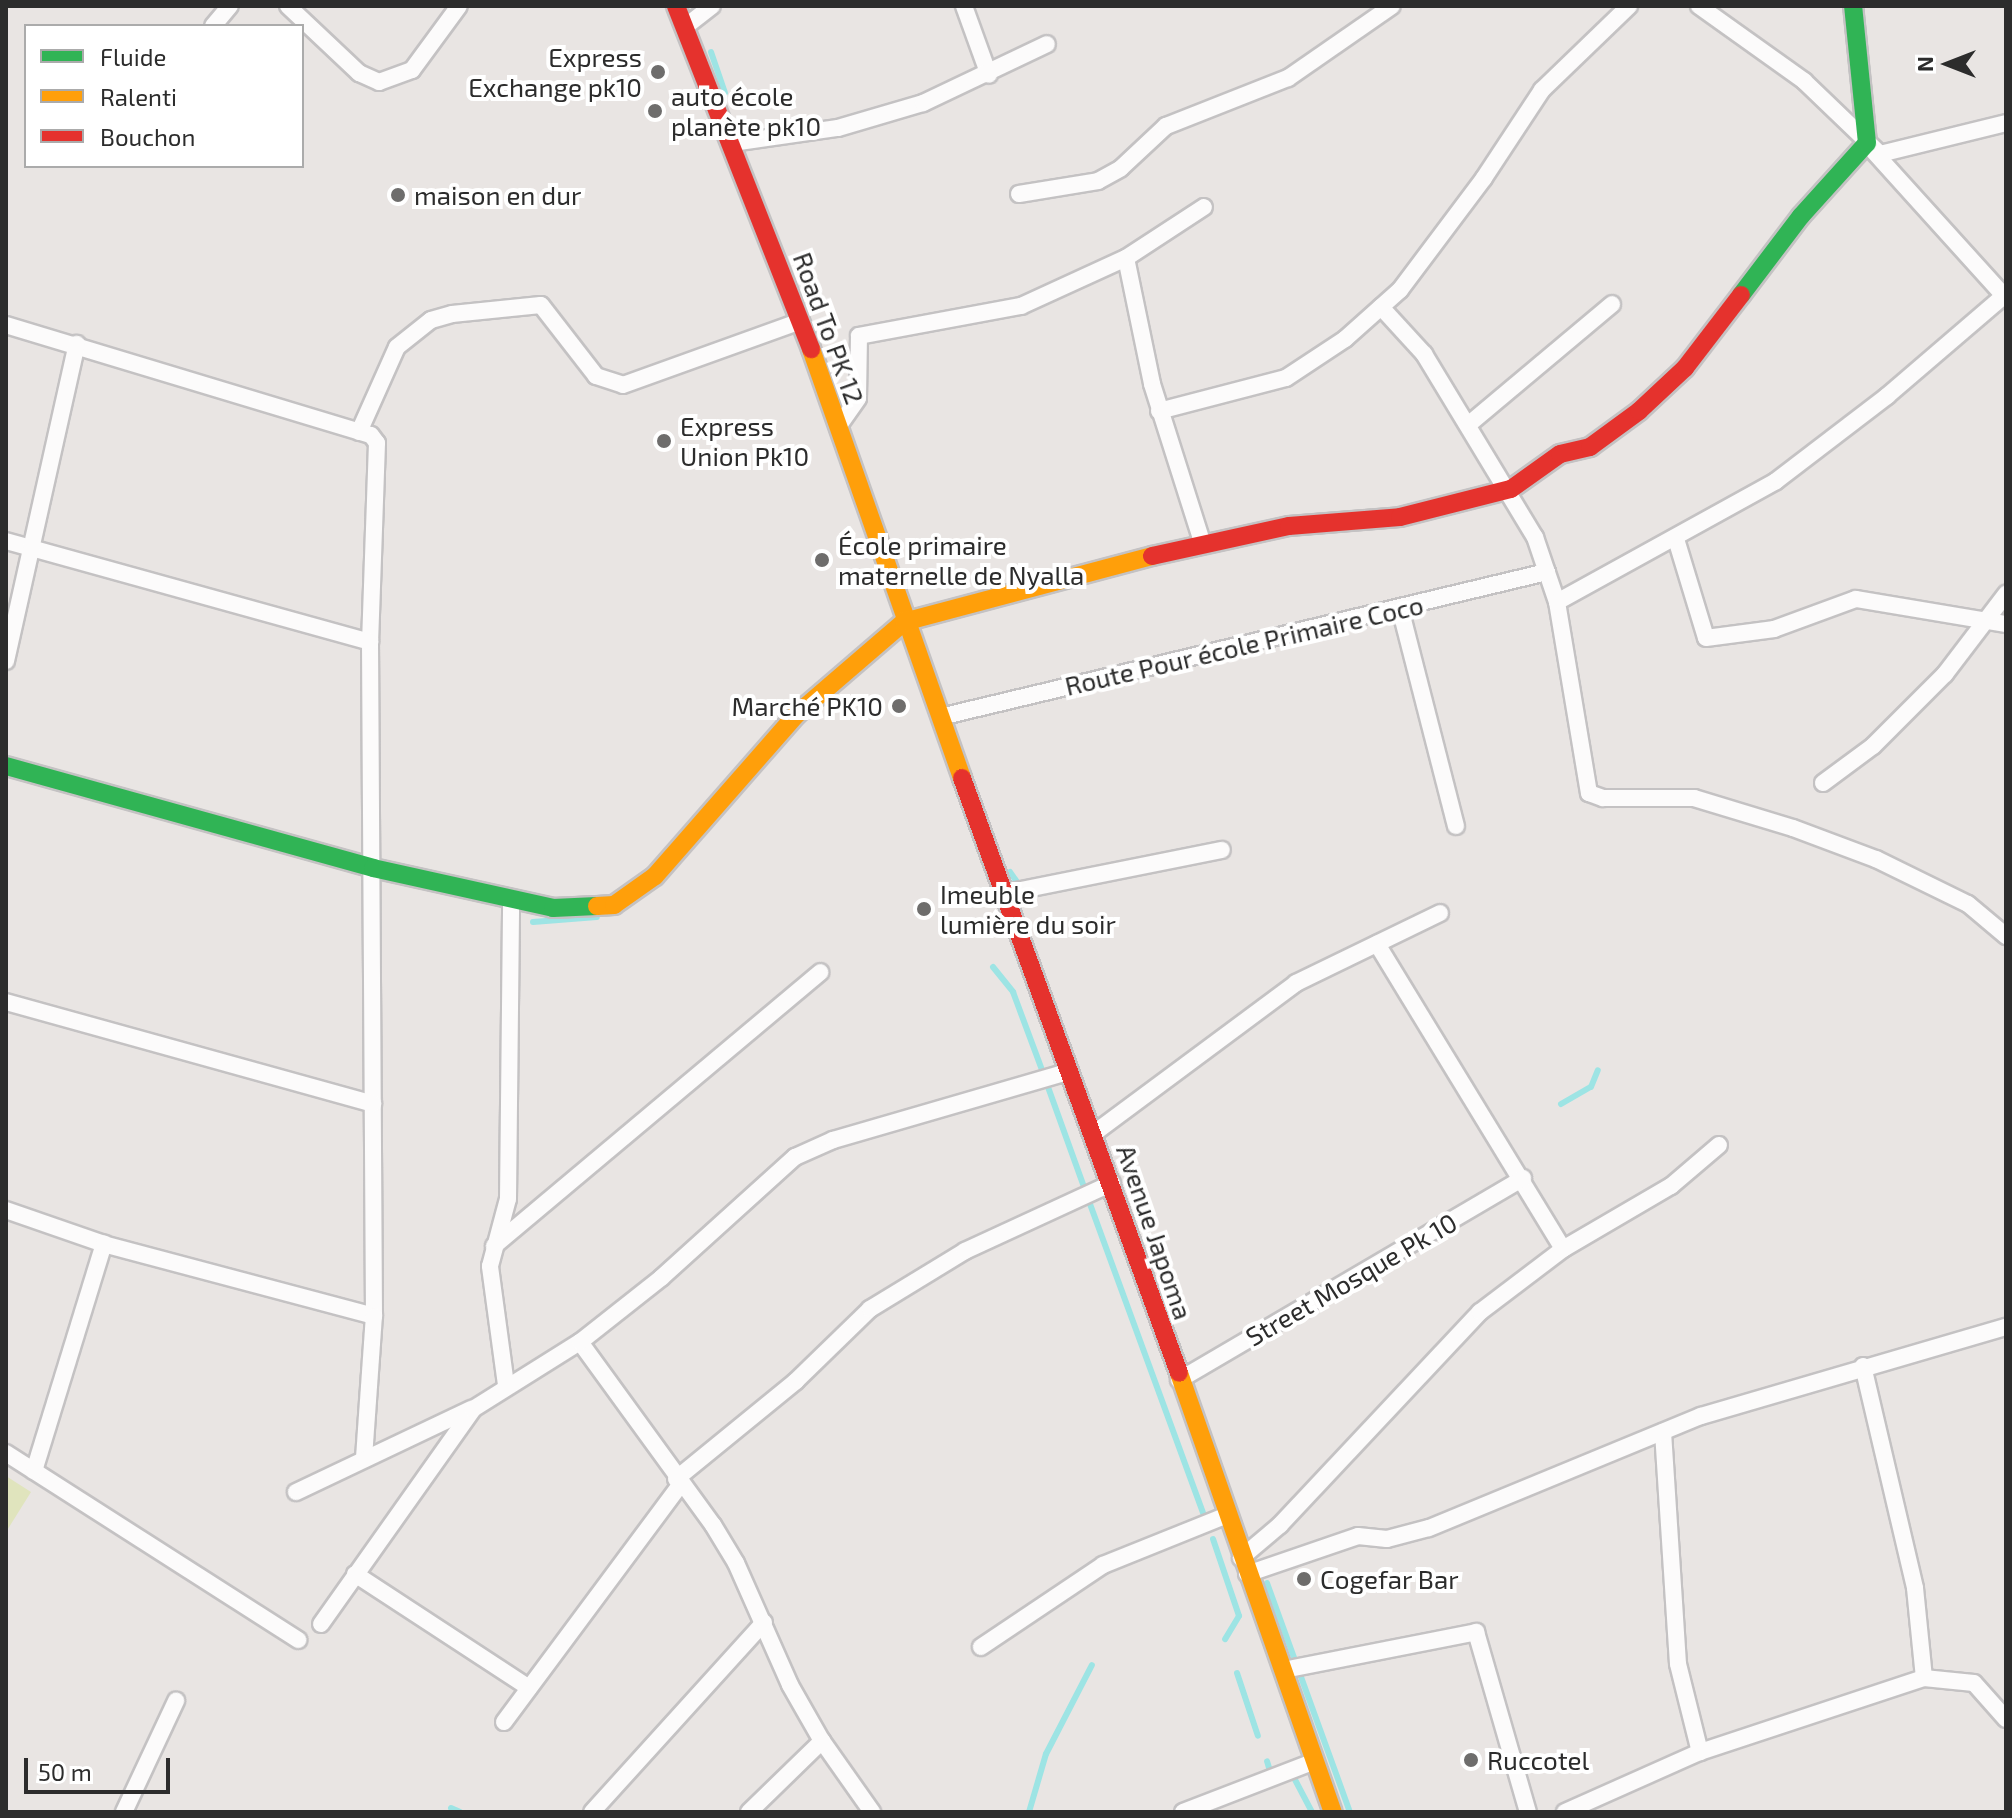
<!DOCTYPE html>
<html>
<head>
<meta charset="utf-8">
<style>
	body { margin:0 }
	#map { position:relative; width:2012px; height:1818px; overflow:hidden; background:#e9e5e3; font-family:"Exo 2",sans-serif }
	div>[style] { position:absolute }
	.pitch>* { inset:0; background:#e0e4bd }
	.stream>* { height:6px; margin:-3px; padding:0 3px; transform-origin:3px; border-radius:3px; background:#9de4e4 }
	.roads { filter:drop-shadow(2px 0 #c4c2c3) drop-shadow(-2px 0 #c4c2c3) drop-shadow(0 2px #c4c2c3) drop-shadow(0 -2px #c4c2c3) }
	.street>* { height:16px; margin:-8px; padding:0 8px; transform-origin:8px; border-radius:8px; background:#fcfbfb }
	.fast>* { height:18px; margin:-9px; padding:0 9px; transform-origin:9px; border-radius:9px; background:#30b455 }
	.slow>* { height:18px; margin:-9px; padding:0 9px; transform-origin:9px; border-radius:9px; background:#ff9f0a }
	.jam>* { height:18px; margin:-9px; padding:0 9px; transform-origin:9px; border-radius:9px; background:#e5322d }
	.dots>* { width:22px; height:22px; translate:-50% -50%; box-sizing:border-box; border:4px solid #fff; border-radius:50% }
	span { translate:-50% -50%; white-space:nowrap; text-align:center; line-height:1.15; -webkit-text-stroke:8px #fff; paint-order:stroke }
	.poi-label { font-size:26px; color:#2c2c2c }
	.right { translate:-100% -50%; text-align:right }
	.left { translate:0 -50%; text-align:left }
	.street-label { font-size:26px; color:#2c2c2c }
	.frame { position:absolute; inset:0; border:8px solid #2c2c2c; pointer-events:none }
	.legend { position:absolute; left:24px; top:24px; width:280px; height:144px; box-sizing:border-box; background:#fff; border:2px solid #ababab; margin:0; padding:10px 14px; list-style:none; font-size:24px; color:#2c2c2c }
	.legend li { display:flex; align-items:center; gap:16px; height:40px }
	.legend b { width:40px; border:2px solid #ababab }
	.north { position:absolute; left:1908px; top:24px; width:80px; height:80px; -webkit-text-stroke:6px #fff; paint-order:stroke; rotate:270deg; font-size:22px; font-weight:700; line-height:32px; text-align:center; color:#2c2c2c }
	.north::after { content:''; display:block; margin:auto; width:28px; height:36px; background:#2c2c2c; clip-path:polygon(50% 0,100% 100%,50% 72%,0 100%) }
	.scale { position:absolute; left:24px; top:1758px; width:146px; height:36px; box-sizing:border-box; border:4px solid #2c2c2c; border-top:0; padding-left:10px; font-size:24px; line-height:28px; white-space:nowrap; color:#2c2c2c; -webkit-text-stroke:6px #fff; paint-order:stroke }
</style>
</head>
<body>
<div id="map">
	<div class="pitch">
		<i style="clip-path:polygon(6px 1476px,31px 1492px,6px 1532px)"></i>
	</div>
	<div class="stream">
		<i style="left:711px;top:52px;width:43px;rotate:71.1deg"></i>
		<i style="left:1010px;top:872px;width:12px;rotate:55deg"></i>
		<i style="left:533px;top:922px;width:64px;rotate:-4.5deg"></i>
		<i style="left:993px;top:967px;width:32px;rotate:51deg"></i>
		<i style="left:1013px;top:992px;width:83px;rotate:69.6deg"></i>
		<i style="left:1048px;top:1087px;width:106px;rotate:70.2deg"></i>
		<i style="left:1561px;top:1104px;width:34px;rotate:-30deg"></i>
		<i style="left:1591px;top:1087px;width:18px;rotate:-68deg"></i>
		<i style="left:1090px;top:1204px;width:332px;rotate:69.9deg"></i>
		<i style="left:1213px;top:1539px;width:81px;rotate:71.3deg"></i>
		<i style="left:1239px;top:1616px;width:27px;rotate:121deg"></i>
		<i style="left:1267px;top:1583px;width:244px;rotate:70.1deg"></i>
		<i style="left:1237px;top:1673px;width:66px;rotate:71.6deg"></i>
		<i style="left:1265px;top:1773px;width:5px;rotate:-22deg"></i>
		<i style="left:1270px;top:1771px;width:10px;rotate:-107deg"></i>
		<i style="left:1292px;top:1774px;width:43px;rotate:62.2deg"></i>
		<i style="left:451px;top:1808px;width:10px;rotate:24deg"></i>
		<i style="left:1029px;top:1812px;width:60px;rotate:-73.7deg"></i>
		<i style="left:1046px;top:1754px;width:100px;rotate:-62.7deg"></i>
	</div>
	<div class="roads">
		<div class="street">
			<i style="left:288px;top:6px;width:98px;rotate:43.3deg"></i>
			<i style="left:359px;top:73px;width:22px;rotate:24deg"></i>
			<i style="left:379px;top:82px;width:35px;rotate:-20deg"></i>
			<i style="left:412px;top:70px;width:79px;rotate:-53.7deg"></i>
			<i style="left:964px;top:6px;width:73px;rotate:70.1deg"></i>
			<i style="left:1699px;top:6px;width:129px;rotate:35.5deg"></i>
			<i style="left:1804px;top:81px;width:105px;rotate:43.8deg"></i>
			<i style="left:1880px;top:154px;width:130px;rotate:-13.8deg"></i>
			<i style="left:213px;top:26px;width:26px;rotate:-50deg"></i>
			<i style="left:685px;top:27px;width:34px;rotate:-38deg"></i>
			<i style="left:732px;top:143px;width:107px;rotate:-8.1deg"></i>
			<i style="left:838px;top:128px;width:89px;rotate:-16.4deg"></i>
			<i style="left:923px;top:103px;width:137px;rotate:-25.4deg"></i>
			<i style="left:1874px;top:152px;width:194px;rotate:47.9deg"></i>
			<i style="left:1019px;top:194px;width:80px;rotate:-9.3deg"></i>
			<i style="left:1098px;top:181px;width:26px;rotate:-29deg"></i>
			<i style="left:1121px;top:168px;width:62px;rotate:-43deg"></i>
			<i style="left:1166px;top:126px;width:131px;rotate:-21.5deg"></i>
			<i style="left:1288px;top:78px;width:126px;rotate:-34.7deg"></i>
			<i style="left:1126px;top:258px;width:129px;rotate:78.3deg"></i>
			<i style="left:1152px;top:384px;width:166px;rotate:72.4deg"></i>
			<i style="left:1381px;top:307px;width:64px;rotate:47.5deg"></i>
			<i style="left:1424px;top:354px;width:214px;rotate:58.8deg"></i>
			<i style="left:1535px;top:537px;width:69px;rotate:71.3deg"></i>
			<i style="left:1557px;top:602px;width:194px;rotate:80.5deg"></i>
			<i style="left:1589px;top:793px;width:15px;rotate:20deg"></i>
			<i style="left:1603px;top:798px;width:91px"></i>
			<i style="left:1694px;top:798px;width:103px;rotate:16.9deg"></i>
			<i style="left:1793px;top:828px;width:89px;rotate:20.5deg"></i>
			<i style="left:1876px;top:859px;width:102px;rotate:26.1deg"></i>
			<i style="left:1968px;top:904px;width:50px;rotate:40.1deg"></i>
			<i style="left:6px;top:325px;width:381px;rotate:16.8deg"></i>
			<i style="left:371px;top:435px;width:10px;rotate:53deg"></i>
			<i style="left:377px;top:443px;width:199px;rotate:92deg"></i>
			<i style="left:370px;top:642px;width:674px;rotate:89.66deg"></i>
			<i style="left:374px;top:1316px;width:279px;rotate:-165.1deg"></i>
			<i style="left:104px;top:1244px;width:104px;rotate:-160.9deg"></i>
			<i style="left:1159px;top:411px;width:131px;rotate:-14.6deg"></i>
			<i style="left:1286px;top:378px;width:71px;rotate:-33.5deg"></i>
			<i style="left:1345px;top:339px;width:74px;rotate:-41.7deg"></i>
			<i style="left:1400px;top:290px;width:140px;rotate:-53.1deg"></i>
			<i style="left:1484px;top:178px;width:105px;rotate:-56.6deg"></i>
			<i style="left:1542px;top:90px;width:121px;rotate:-44deg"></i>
			<i style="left:1468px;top:425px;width:188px;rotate:-40deg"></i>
			<i style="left:838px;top:427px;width:35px;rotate:-55deg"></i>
			<i style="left:858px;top:398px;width:62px;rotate:-89.1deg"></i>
			<i style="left:859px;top:336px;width:165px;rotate:-10.5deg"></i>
			<i style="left:1021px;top:306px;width:115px;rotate:-24.6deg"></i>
			<i style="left:1126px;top:258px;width:93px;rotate:-33.2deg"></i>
			<i style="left:359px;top:432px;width:93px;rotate:-65.9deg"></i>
			<i style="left:397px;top:347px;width:43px;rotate:-38.5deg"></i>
			<i style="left:431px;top:320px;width:22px;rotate:-16deg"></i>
			<i style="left:452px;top:314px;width:89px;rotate:-5.8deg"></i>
			<i style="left:541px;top:305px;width:90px;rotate:52.2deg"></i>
			<i style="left:596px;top:376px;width:28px;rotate:18deg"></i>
			<i style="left:623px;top:385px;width:189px;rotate:-19.8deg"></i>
			<i style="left:1676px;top:539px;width:103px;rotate:73.1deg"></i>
			<i style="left:1706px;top:638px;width:69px;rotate:-7.5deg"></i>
			<i style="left:1774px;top:629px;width:87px;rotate:-20.1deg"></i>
			<i style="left:1856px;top:599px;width:152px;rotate:9.5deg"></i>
			<i style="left:6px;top:541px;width:378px;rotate:15.5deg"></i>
			<i style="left:1557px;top:602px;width:250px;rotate:-28.9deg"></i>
			<i style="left:1776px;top:481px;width:140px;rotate:-37.4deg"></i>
			<i style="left:1887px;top:396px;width:157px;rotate:-40.6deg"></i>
			<i style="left:1400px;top:608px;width:225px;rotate:75.6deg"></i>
			<i style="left:6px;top:661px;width:325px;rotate:-77.4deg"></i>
			<i style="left:940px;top:717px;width:624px;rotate:-13.44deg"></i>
			<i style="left:1823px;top:783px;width:62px;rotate:-36.5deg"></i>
			<i style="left:1873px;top:746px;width:102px;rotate:-45deg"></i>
			<i style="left:1945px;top:674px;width:101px;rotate:-52.7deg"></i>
			<i style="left:1006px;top:893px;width:220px;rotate:-11.3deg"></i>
			<i style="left:1377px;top:944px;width:357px;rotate:58.6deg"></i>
			<i style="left:6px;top:1002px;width:381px;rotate:15.5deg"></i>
			<i style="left:1093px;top:1134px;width:253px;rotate:-36.6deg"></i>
			<i style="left:1296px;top:983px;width:160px;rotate:-25.9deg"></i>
			<i style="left:494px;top:1246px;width:426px;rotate:-40deg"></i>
			<i style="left:580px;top:1342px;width:226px;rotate:54deg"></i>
			<i style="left:713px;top:1525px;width:44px;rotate:58.8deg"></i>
			<i style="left:736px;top:1563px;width:133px;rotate:66.1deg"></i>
			<i style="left:790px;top:1685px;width:64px;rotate:60.3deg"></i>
			<i style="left:822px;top:1741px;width:87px;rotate:54.8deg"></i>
			<i style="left:1863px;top:1366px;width:228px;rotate:76.8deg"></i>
			<i style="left:1915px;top:1588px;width:90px;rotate:84.3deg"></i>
			<i style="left:1179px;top:1380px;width:399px;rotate:-30.4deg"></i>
			<i style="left:506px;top:1385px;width:120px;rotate:-97.7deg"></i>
			<i style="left:490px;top:1266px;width:69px;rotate:-75deg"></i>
			<i style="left:508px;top:1199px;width:301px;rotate:-89.4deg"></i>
			<i style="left:1663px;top:1432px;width:232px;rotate:86.3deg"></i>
			<i style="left:1678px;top:1664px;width:91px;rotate:76deg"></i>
			<i style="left:6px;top:1453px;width:347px;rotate:32.6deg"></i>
			<i style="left:364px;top:1458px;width:142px;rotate:-86deg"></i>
			<i style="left:34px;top:1471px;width:238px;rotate:-72.9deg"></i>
			<i style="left:676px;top:1479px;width:155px;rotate:-39.2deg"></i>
			<i style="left:796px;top:1381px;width:103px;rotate:-44.2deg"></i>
			<i style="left:870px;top:1309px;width:111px;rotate:-31.4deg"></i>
			<i style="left:965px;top:1251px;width:162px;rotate:-24.8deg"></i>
			<i style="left:296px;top:1492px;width:194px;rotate:-25.4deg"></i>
			<i style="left:1241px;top:1558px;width:51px;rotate:-40.2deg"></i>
			<i style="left:1280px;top:1525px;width:292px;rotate:-46.8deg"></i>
			<i style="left:1480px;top:1312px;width:104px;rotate:-37.2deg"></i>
			<i style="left:1563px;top:1249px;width:125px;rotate:-30.3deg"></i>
			<i style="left:1671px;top:1186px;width:63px;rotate:-40.5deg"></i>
			<i style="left:355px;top:1574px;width:208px;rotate:33.2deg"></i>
			<i style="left:1247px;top:1574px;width:117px;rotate:-18.9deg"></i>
			<i style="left:1358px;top:1536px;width:29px;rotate:6deg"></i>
			<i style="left:1387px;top:1539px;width:43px;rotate:-14.7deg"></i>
			<i style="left:1429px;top:1528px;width:294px;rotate:-22.4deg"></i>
			<i style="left:1701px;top:1416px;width:318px;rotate:-16.3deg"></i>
			<i style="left:321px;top:1624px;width:263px;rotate:-54.7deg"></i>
			<i style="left:473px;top:1409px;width:126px;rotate:-32.1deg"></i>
			<i style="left:580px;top:1342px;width:103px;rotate:-38.3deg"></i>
			<i style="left:661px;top:1278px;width:181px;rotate:-42.1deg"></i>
			<i style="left:795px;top:1157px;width:42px;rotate:-24.1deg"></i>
			<i style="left:833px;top:1140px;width:244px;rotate:-16.2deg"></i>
			<i style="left:981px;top:1647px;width:147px;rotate:-33.9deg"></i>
			<i style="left:1103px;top:1565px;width:131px;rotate:-21.9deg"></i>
			<i style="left:1283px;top:1670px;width:197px;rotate:-11.1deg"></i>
			<i style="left:1476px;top:1632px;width:187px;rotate:73.9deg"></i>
			<i style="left:504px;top:1722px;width:295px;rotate:-53.4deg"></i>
			<i style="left:124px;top:1812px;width:123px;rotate:-64.9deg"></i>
			<i style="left:592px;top:1812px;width:256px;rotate:-47.8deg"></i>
			<i style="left:749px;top:1812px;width:102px;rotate:-44.2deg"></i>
			<i style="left:1183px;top:1812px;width:142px;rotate:-21.1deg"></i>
			<i style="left:1565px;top:1812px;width:148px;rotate:-24deg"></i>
			<i style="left:1700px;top:1752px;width:236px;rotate:-18.3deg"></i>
			<i style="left:1924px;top:1678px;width:50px;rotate:5.7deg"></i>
			<i style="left:1974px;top:1683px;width:48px;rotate:48.4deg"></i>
		</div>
		<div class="fast">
			<i style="left:1741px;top:295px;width:99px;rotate:-52.8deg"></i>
			<i style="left:1801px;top:216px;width:98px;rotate:-47.9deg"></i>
			<i style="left:1867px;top:143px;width:138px;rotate:-95.8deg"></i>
			<i style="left:6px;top:766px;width:381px;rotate:15.5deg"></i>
			<i style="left:373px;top:868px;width:184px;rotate:12.5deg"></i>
			<i style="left:553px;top:908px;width:44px;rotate:-2.6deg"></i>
		</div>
		<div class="slow">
			<i style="left:811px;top:349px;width:455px;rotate:70.6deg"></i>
			<i style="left:597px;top:906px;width:17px;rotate:-3deg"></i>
			<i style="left:614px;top:905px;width:50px;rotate:-35.3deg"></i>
			<i style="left:655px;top:876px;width:215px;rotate:-48.8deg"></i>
			<i style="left:797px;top:714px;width:141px;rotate:-40.7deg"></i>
			<i style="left:904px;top:622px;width:257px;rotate:-14.9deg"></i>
			<i style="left:1179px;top:1373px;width:465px;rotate:70.7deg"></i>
		</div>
		<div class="jam">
			<i style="left:676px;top:6px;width:369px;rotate:68.5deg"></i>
			<i style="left:1152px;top:556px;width:140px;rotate:-12.4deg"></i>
			<i style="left:1289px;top:526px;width:111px;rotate:-4.6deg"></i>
			<i style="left:1400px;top:517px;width:114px;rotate:-14.2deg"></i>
			<i style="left:1511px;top:489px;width:60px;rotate:-35.5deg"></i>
			<i style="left:1560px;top:454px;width:31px;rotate:-13deg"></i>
			<i style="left:1590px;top:447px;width:61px;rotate:-36.3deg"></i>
			<i style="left:1639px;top:411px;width:63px;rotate:-43.1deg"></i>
			<i style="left:1685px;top:368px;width:92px;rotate:-52.5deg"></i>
			<i style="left:962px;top:778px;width:633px;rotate:69.96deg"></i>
		</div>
	</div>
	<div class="dots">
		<i style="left:658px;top:72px;background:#6e6d6c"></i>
		<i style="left:655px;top:111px;background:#6e6d6c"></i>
		<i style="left:398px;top:195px;background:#6e6d6c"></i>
		<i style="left:664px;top:441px;background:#6e6d6c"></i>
		<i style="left:822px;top:560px;background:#6e6d6c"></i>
		<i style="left:899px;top:706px;background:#6e6d6c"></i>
		<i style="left:924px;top:909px;background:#6e6d6c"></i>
		<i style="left:1304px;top:1579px;background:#6e6d6c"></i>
		<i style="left:1471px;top:1760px;background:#6e6d6c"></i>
	</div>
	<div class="poi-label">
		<span class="right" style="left:642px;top:72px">Express<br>Exchange pk10</span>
		<span class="left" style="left:671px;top:111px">auto école<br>planète pk10</span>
		<span class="left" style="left:414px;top:195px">maison en dur</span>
		<span class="left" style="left:680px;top:441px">Express<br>Union Pk10</span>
		<span class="left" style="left:838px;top:560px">École primaire<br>maternelle de Nyalla</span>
		<span class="right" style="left:883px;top:706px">Marché PK10</span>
		<span class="left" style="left:940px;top:909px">Imeuble<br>lumière du soir</span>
		<span class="left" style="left:1320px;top:1579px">Cogefar Bar</span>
		<span class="left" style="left:1487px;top:1760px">Ruccotel</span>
	</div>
	<div class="street-label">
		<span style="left:829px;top:328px;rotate:70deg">Road To PK 12</span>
		<span style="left:1244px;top:645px;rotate:-13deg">Route Pour école Primaire Coco</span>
		<span style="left:1155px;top:1232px;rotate:71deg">Avenue Japoma</span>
		<span style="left:1351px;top:1279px;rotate:-30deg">Street Mosque Pk 10</span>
	</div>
	<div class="frame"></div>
	<ul class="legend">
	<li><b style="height:10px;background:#30b455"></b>Fluide</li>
	<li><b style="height:10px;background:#ff9f0a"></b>Ralenti</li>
	<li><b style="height:10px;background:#e5322d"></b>Bouchon</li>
	</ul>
	<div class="north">N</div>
	<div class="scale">50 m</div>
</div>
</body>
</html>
